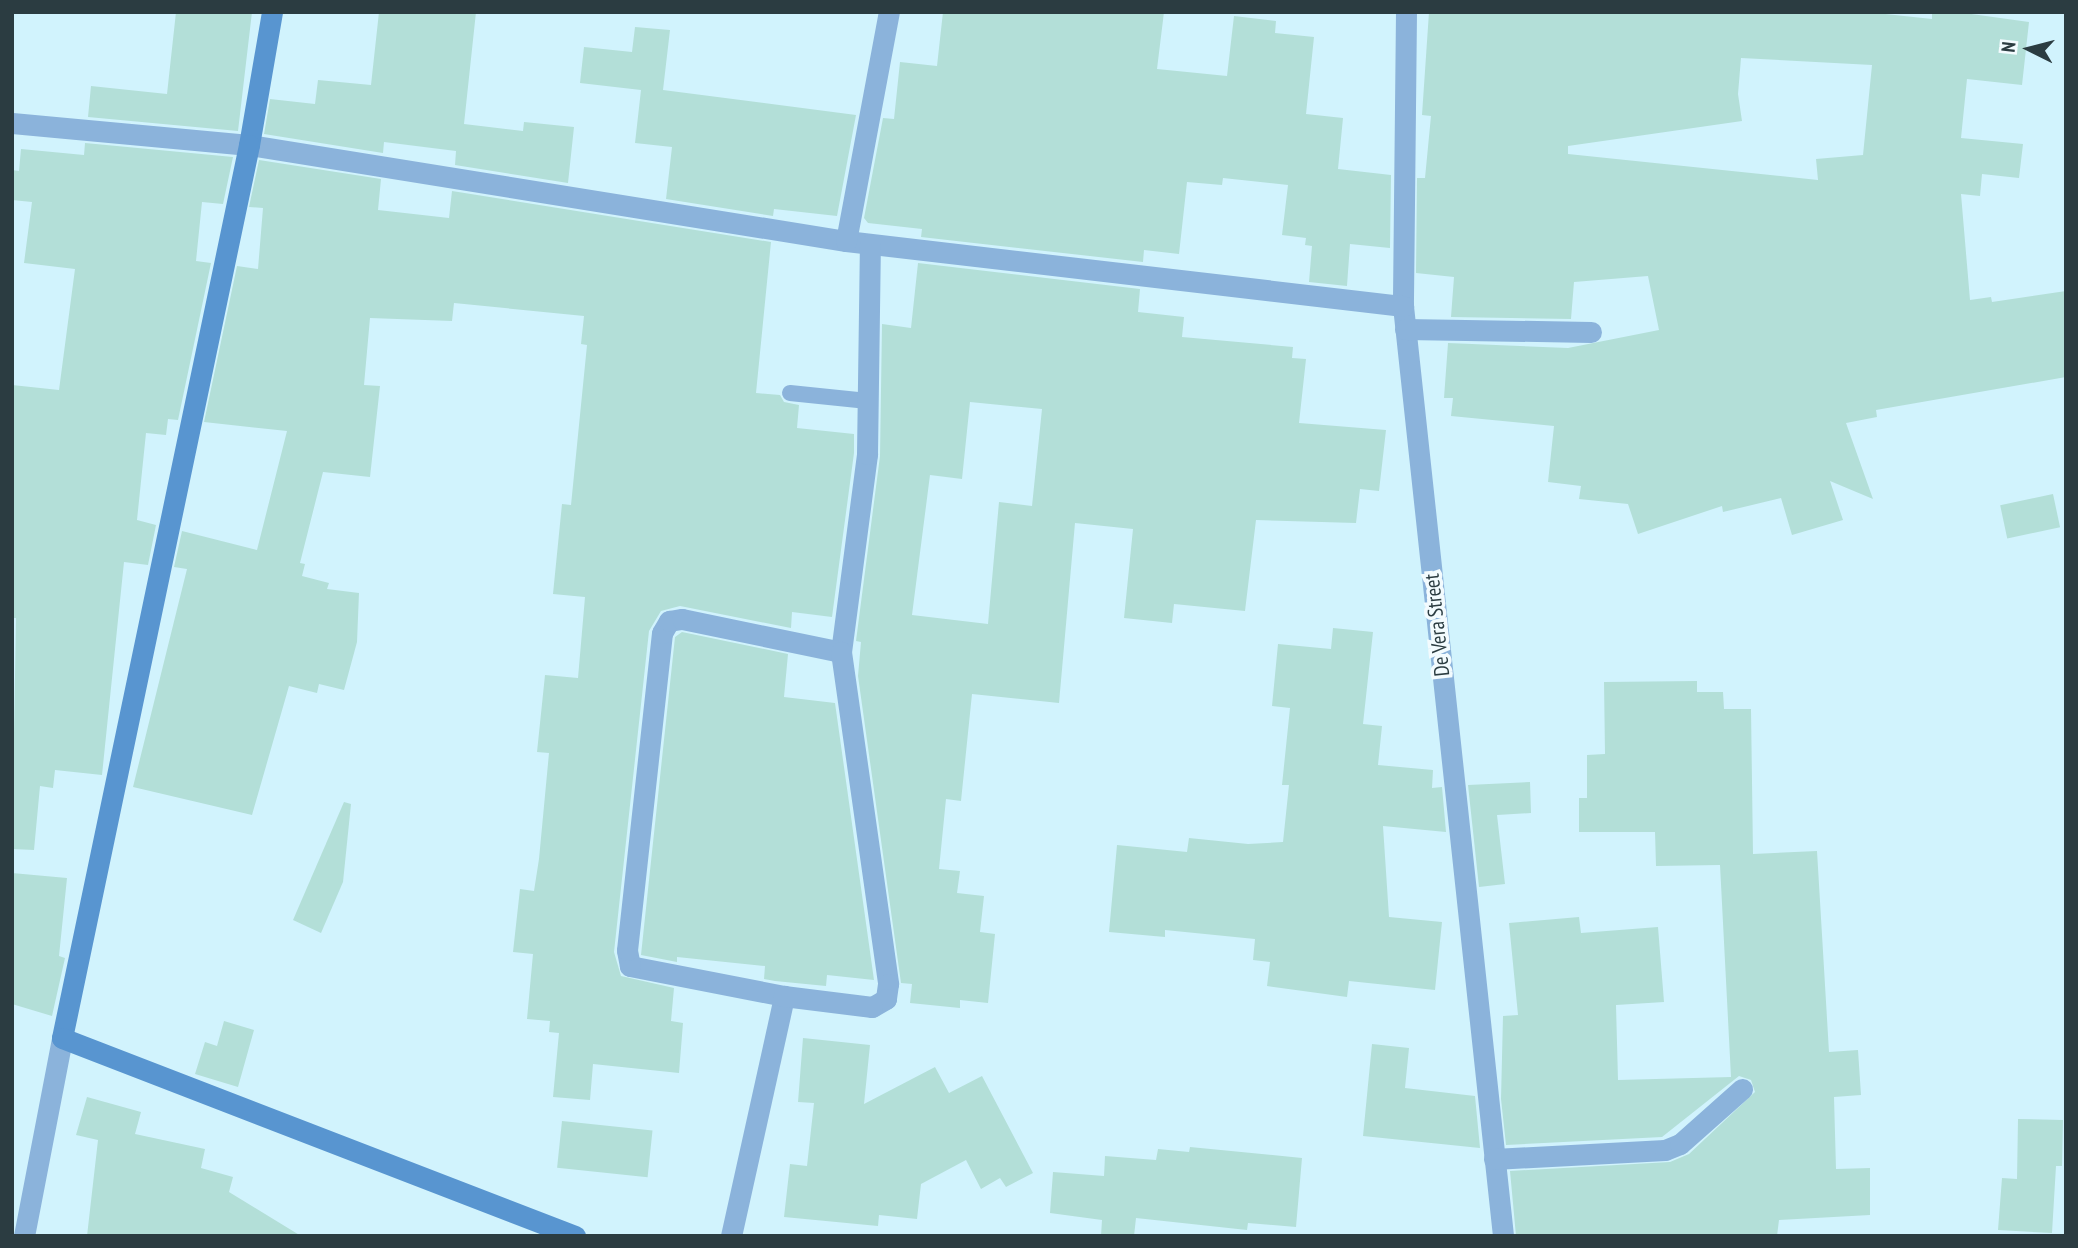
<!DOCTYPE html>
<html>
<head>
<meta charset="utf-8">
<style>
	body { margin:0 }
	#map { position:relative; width:2078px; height:1248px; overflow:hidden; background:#d1f3fd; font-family:"PT Sans Narrow",sans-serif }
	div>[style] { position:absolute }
	.building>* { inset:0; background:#b3dfd8; transform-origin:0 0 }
	.lane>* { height:16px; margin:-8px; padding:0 8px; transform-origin:8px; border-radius:8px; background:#8bb3db }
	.street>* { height:21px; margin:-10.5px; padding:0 10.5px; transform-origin:10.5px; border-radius:10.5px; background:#8bb3db }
	.secondary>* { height:21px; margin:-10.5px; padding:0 10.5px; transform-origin:10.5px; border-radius:10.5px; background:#5895d0 }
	span { translate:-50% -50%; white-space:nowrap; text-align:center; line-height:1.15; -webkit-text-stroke:7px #f3fbfe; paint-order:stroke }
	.street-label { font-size:21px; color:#2b3c41 }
	.frame { position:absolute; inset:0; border:14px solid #2b3c41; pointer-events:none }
	.north { position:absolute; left:1994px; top:14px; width:70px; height:70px; -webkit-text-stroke:5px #f3fbfe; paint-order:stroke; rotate:276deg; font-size:19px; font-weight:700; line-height:28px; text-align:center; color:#2b3c41 }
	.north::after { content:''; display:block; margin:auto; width:24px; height:32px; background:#2b3c41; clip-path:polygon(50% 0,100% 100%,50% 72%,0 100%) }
</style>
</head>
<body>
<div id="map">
	<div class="building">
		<i style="clip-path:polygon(176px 12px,252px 12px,238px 131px,88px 117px,91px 86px,167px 94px)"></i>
		<i style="clip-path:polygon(379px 12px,476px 12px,464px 124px,523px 131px,524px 122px,574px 127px,568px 183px,455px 165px,456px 151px,384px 142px,383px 153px,264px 134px,270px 99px,315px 104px,318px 80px,371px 85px)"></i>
		<i style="clip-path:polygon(943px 12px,1164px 12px,1157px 69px,1227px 76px,1234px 16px,1276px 21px,1275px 33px,1314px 37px,1306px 114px,1343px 118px,1338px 169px,1391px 175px,1390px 248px,1350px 244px,1347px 286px,1309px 282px,1312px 246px,1305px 245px,1306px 238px,1282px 235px,1288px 185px,1223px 178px,1222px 185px,1187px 182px,1179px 254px,1144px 250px,1143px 262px,921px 237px,922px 229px,868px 223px,864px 218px,883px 118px,894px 119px,900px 62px,937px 66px)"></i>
		<i style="clip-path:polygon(evenodd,1429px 12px,1867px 12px,1932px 19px,1932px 12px,1957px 12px,2029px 22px,2022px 85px,1967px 79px,1961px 138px,2023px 144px,2019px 178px,1982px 174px,1980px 196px,1961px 194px,1970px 300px,1991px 297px,1992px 302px,2066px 291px,2066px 377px,1876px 410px,1877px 417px,1846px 423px,1873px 499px,1830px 481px,1843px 520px,1792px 535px,1781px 498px,1723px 512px,1722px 506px,1638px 534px,1628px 504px,1579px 499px,1581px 486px,1548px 482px,1554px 426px,1451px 416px,1453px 398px,1444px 398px,1448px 343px,1568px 348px,1659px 330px,1648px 276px,1574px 282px,1571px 319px,1451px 317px,1454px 277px,1416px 273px,1417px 178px,1425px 178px,1431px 116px,1422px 115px,1429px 12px,1741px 58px,1872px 65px,1863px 155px,1816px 159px,1818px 180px,1568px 154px,1568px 146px,1742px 121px,1738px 94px,1741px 58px)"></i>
		<i style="clip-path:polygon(635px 27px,670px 30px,663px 90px,856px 115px,837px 216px,774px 209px,773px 216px,666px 199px,672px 147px,635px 143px,641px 90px,580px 83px,584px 47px,632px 52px)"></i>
		<i style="clip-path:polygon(85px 143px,233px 157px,223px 204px,202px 202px,196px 261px,211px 263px,178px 420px,168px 419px,166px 435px,146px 433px,137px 520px,156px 525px,148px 565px,124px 562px,102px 775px,55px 770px,53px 788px,40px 786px,34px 850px,12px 849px,16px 618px,12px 618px,12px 385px,59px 390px,75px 269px,24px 263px,32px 202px,12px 200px,12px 170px,19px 171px,21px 149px,84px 155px)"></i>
		<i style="clip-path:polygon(259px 160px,381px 179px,378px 210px,449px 218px,452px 191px,771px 242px,756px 393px,780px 395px,784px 402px,799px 405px,797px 428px,854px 434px,854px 453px,832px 617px,792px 612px,791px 628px,680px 606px,661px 611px,649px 631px,614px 952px,621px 976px,674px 988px,671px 1021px,683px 1023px,679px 1073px,593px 1064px,590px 1100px,553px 1097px,559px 1033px,549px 1032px,550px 1021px,527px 1019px,533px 954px,513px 952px,520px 889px,534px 891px,539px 859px,549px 753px,537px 752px,545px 675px,578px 678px,585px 597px,553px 594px,562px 504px,571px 505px,587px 345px,581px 344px,584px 316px,454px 303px,452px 321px,370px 318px,364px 385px,380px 386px,370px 477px,323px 472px,300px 563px,305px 564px,302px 576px,329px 583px,327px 589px,359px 593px,357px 642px,344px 690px,319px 684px,317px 693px,289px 686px,252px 815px,133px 787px,187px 569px,174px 567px,182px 531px,257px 550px,287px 431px,204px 422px,237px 266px,258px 269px,263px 208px,249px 207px)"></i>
		<i style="clip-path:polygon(evenodd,918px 263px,1140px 289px,1138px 312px,1184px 317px,1182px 337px,1293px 347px,1292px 358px,1306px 359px,1299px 423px,1386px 430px,1379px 491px,1360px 489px,1356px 523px,1256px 520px,1245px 611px,1174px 604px,1172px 623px,1124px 618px,1133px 529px,1075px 523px,1059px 703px,972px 694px,961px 801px,946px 799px,939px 869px,960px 871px,957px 893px,984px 896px,980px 932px,995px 934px,988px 1003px,960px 1000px,960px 1008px,910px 1003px,912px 984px,901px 983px,858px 676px,861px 642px,856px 641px,880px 456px,882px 324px,911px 328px,918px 263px,970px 402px,1042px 409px,1032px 506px,999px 502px,988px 624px,912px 615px,930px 475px,962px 479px,970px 402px)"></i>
		<i style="left:2053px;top:494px;width:34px;height:54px;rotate:78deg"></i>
		<i style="clip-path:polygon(1333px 628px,1373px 632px,1363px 724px,1382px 726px,1378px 765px,1433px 770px,1432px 788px,1442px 787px,1446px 832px,1383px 826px,1389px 917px,1442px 922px,1435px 990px,1349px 981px,1347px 997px,1267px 986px,1270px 962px,1253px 960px,1255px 939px,1165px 930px,1165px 937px,1109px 932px,1117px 845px,1187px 852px,1189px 838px,1248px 844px,1283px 842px,1289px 785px,1282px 785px,1290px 708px,1272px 706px,1278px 644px,1331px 649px)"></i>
		<i style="clip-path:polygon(682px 632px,788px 654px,784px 697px,835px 703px,874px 980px,827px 975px,826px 986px,775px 981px,764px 979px,765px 966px,677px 957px,677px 962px,641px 955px,675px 637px)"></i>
		<i style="clip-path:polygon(1697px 681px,1697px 692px,1723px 692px,1724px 709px,1751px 709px,1753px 854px,1817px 851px,1829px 1052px,1858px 1050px,1861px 1095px,1834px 1097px,1836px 1169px,1870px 1168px,1870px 1215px,1779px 1220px,1777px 1236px,1516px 1236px,1510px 1171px,1670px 1162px,1689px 1154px,1755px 1092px,1751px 1080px,1739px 1076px,1662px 1137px,1506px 1145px,1501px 1099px,1503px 1016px,1518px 1015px,1509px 923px,1579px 917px,1581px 933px,1658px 927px,1664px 1002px,1616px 1005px,1618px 1080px,1731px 1077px,1720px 865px,1656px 866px,1655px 832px,1579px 832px,1579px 798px,1587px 798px,1587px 755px,1605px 754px,1604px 682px)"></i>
		<i style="clip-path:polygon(1530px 782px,1531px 813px,1497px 815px,1505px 884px,1479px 887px,1468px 785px)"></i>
		<i style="clip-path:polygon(344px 802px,351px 804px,343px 882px,321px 933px,293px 920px)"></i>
		<i style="clip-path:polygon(12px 873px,67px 878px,59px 956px,65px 958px,52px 1016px,12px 1004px)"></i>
		<i style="clip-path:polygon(224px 1021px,254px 1030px,238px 1087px,195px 1074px,205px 1042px,217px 1046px)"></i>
		<i style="clip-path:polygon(803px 1038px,870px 1045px,864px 1104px,935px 1067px,949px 1093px,982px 1076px,1033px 1173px,1006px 1187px,1000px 1178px,981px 1189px,966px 1160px,921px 1184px,917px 1219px,879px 1215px,878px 1226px,784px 1217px,790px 1164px,807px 1166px,814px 1103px,798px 1102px)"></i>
		<i style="clip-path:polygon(1372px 1044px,1409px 1048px,1405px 1088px,1475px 1096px,1480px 1148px,1363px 1136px)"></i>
		<i style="clip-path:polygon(87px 1097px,141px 1112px,135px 1134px,205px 1149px,201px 1168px,233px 1177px,229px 1192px,301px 1236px,87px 1236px,98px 1140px,76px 1135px)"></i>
		<i style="clip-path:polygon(2018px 1119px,2063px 1120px,2062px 1166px,2056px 1166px,2052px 1233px,1998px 1230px,2002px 1178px,2017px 1179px)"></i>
		<i style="left:562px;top:1121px;width:91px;height:47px;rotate:6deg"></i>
		<i style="clip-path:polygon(1190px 1147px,1302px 1158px,1296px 1227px,1248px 1223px,1247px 1230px,1136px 1218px,1134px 1236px,1101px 1236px,1102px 1220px,1050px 1213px,1053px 1172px,1104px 1176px,1105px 1156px,1156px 1160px,1158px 1149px,1189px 1152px)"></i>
	</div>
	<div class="lane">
		<i style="left:790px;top:393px;width:78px;rotate:5.9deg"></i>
	</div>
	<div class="street">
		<i style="left:1406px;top:12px;width:294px;rotate:90.6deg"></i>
		<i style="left:1403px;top:306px;width:935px;rotate:83.86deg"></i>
		<i style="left:12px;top:123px;width:238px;rotate:5.3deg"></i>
		<i style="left:249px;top:145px;width:605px;rotate:9.14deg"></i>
		<i style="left:846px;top:241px;width:561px;rotate:6.66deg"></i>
		<i style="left:846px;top:241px;width:233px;rotate:-79.4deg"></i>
		<i style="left:1405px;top:329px;width:186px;rotate:0.9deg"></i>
		<i style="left:841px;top:652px;width:200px;rotate:-82.5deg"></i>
		<i style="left:867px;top:454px;width:209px;rotate:-89.2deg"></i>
		<i style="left:1494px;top:1159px;width:171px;rotate:-3deg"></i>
		<i style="left:1665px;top:1150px;width:16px;rotate:-22deg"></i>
		<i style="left:1680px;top:1144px;width:83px;rotate:-41.6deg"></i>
		<i style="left:24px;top:1236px;width:202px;rotate:-79.1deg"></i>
		<i style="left:731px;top:1236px;width:246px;rotate:-77.5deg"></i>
		<i style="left:784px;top:996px;width:157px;rotate:-169deg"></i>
		<i style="left:630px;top:966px;width:16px;rotate:-101deg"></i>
		<i style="left:627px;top:950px;width:319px;rotate:-83.7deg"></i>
		<i style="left:662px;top:633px;width:14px;rotate:-60deg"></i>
		<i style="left:669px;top:621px;width:13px;rotate:-9deg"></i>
		<i style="left:682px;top:619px;width:162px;rotate:11.7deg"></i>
		<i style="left:841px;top:652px;width:335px;rotate:81.9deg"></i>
		<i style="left:888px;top:984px;width:15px;rotate:98deg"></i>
		<i style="left:886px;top:999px;width:16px;rotate:150deg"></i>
		<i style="left:872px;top:1007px;width:89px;rotate:-172.9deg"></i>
	</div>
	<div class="secondary">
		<i style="left:272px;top:12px;width:135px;rotate:99.8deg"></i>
		<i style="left:249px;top:145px;width:912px;rotate:101.83deg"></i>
		<i style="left:62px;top:1038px;width:550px;rotate:21.1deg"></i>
	</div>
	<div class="street-label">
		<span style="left:1437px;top:625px;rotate:-96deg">De Vera Street</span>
	</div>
	<div class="frame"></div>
	<div class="north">N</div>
</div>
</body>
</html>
